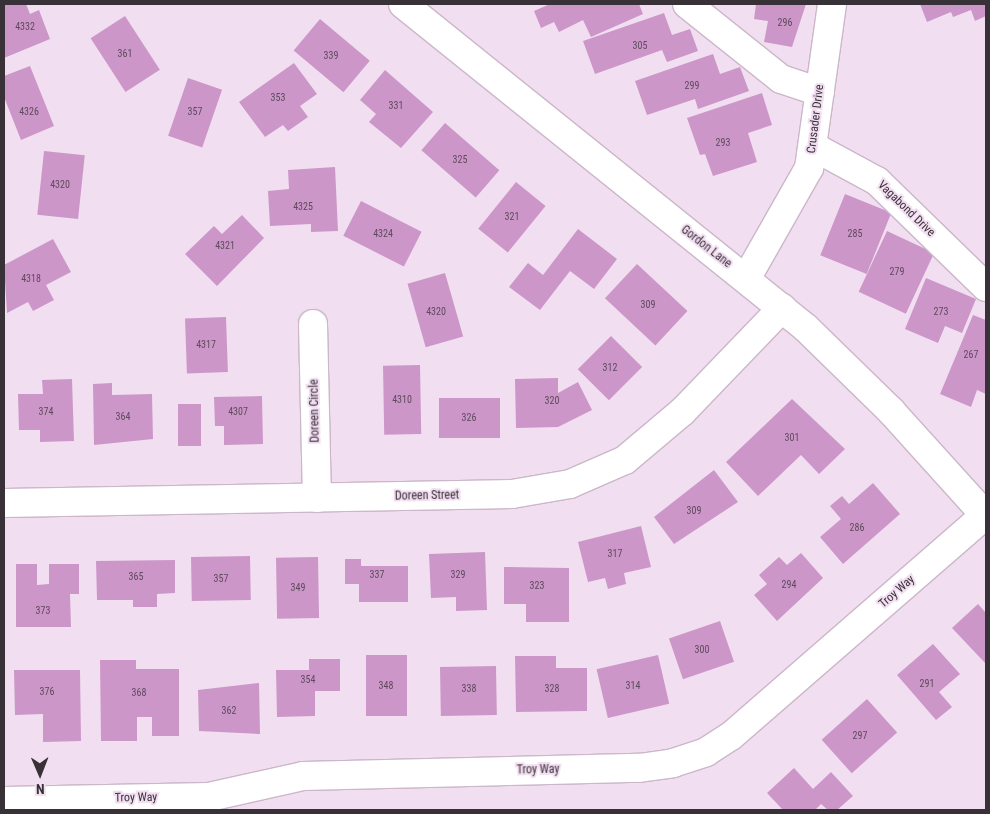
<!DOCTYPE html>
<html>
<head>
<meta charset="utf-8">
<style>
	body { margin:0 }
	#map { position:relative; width:990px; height:814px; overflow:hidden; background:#f2def1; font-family:"Roboto Condensed",sans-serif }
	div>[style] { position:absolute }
	.building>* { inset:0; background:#cc96c9; transform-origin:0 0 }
	.roads { filter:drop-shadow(1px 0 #cbb7c9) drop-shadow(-1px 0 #cbb7c9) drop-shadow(0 1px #cbb7c9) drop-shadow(0 -1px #cbb7c9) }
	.minor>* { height:28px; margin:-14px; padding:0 14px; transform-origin:14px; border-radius:14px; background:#fff }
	span { translate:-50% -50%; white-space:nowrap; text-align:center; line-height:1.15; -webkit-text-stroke:4px #f2def1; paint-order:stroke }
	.number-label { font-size:10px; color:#5e4a5c }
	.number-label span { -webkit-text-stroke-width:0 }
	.street-label { font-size:12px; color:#393138 }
	.frame { position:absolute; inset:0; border:5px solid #393138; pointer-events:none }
	.north { position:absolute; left:15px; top:749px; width:50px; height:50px; -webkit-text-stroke:4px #f2def1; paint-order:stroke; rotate:179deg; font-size:14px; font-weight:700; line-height:20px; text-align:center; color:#393138 }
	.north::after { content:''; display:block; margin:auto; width:18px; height:22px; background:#393138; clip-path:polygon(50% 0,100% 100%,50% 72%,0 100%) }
</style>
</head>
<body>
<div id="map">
	<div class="building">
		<i style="clip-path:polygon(4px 4px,26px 4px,30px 14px,39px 10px,50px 39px,4px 58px)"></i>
		<i style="clip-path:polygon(550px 4px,639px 4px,643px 14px,591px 37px,583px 20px,559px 32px,554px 22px,541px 28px,534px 11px)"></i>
		<i style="clip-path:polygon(756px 4px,806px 4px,792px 47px,764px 42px,768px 21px,754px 19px)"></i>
		<i style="clip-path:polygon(920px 4px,986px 4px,986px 16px,975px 21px,971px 10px,953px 17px,951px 12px,927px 22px)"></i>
		<i style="clip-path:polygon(664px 13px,672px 35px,690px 29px,698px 51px,667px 62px,662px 50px,595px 74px,583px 41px)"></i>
		<i style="left:125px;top:16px;width:64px;height:41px;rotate:57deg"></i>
		<i style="left:320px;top:19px;width:65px;height:41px;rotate:40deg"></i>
		<i style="clip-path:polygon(713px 54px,720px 74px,740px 67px,749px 91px,698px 109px,695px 99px,647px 115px,635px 81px)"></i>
		<i style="clip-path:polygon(294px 63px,317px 94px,300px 106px,308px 117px,288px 131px,283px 125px,265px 137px,239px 102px)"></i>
		<i style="clip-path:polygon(30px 66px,54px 126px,21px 140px,4px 97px,4px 76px)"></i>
		<i style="clip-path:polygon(385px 70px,433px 112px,401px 148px,369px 122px,376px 114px,360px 100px)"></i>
		<i style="left:188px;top:78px;width:36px;height:61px;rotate:19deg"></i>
		<i style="clip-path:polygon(762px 93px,772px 125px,748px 133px,757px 162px,713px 176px,705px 154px,700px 155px,687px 118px)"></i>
		<i style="left:445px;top:123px;width:72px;height:36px;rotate:41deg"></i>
		<i style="left:44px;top:151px;width:41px;height:64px;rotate:6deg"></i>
		<i style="clip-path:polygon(335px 167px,338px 231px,311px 232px,311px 224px,270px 226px,268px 191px,289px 189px,288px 170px)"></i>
		<i style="left:516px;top:182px;width:38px;height:60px;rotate:39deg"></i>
		<i style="left:845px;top:194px;width:50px;height:66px;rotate:22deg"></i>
		<i style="left:361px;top:201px;width:68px;height:39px;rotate:27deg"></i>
		<i style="clip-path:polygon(242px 215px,264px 238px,217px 286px,185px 254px,214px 226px,222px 234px)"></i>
		<i style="clip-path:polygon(578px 229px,617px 259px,594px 289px,570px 271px,540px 310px,509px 287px,528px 263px,543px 275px)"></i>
		<i style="left:887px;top:231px;width:52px;height:67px;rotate:25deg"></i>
		<i style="clip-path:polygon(53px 239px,71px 272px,46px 285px,54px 300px,33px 311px,28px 302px,7px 313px,4px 265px)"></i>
		<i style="left:637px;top:264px;width:69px;height:47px;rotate:43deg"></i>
		<i style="left:445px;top:273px;width:66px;height:39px;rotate:74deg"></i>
		<i style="clip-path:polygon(926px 278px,976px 299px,962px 333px,945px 326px,938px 343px,905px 329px)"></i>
		<i style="clip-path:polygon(973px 315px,986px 320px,986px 394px,977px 390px,971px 407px,940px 394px)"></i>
		<i style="left:226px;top:317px;width:55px;height:41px;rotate:88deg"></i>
		<i style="left:611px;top:336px;width:44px;height:47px;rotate:45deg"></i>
		<i style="left:420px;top:365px;width:69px;height:37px;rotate:89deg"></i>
		<i style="clip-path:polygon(558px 378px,558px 393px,578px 382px,592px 410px,558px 427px,516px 428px,515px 379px)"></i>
		<i style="clip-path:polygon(72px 379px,74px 441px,40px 442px,40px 430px,19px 430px,18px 394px,43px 394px,42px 380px)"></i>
		<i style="clip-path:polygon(112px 383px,112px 395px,152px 394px,153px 439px,94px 445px,93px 384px)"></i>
		<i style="clip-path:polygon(262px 396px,263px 444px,224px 445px,224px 426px,215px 426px,214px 397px)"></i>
		<i style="left:439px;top:398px;width:61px;height:40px"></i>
		<i style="clip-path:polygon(792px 399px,845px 449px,819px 474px,801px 455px,758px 496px,726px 462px)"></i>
		<i style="left:178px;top:404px;width:23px;height:42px"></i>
		<i style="clip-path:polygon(714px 470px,738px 502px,674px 544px,654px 517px)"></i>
		<i style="clip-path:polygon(873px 483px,900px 514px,843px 564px,820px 537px,841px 519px,830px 506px,842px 496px,849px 504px)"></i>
		<i style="clip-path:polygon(641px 526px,651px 567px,624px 573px,626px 584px,608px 589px,605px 578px,588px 582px,578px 542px)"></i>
		<i style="clip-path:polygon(485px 552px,487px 610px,456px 611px,456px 597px,431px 598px,429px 554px)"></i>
		<i style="clip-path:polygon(801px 553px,823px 578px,777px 621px,754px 595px,767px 584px,759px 575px,779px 557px,787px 565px)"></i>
		<i style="left:250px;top:556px;width:44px;height:59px;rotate:89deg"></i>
		<i style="left:318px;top:557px;width:61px;height:42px;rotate:89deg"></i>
		<i style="clip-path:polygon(345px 559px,361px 559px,361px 566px,408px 566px,408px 602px,359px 602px,359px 584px,345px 584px)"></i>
		<i style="clip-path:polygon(175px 560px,175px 593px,157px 594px,157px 607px,133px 607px,133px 600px,97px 600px,96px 561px)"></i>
		<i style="clip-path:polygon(16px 564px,37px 564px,37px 585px,49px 584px,49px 564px,79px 564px,79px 594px,70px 594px,71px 627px,16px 627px)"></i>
		<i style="clip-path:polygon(504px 567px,569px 568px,569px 622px,526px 622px,526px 604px,504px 604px)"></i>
		<i style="clip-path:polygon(978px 604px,986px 613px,986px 664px,952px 628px)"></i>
		<i style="left:720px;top:621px;width:43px;height:54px;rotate:71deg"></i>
		<i style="clip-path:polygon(933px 644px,960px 674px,939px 692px,952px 707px,936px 720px,897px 675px)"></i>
		<i style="left:407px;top:655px;width:61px;height:41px;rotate:90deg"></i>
		<i style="left:658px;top:655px;width:50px;height:63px;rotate:77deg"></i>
		<i style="clip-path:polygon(515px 656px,556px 656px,556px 668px,587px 668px,587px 711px,516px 712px)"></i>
		<i style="clip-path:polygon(309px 659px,340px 659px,340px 691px,315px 691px,315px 716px,277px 717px,276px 670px,309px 670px)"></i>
		<i style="clip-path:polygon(100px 660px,136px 660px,136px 669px,179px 669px,179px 736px,152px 736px,152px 717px,137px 717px,137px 741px,101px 741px)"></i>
		<i style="left:496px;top:666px;width:49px;height:56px;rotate:89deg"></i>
		<i style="clip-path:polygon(14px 670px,80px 670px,81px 741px,43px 742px,43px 714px,15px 715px)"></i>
		<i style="clip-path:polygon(259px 683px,260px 734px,199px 731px,198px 690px)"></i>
		<i style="left:867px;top:699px;width:45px;height:61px;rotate:48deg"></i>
		<i style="clip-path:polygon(794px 768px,813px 789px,831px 772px,853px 796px,837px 810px,828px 810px,821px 804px,815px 810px,783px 810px,767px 793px)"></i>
	</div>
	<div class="roads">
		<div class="minor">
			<i style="left:403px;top:4px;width:517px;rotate:38.8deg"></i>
			<i style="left:806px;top:328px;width:119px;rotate:44.3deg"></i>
			<i style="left:891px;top:411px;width:142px;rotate:47.9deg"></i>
			<i style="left:687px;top:4px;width:120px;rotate:38.6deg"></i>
			<i style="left:781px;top:79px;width:41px;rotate:18.4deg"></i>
			<i style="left:814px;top:147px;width:72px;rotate:28.4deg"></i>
			<i style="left:877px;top:181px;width:152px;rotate:44.2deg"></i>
			<i style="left:746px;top:279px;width:128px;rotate:-60.4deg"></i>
			<i style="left:809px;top:168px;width:166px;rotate:-82deg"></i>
			<i style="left:313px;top:324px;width:174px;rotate:88.7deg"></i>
			<i style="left:4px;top:503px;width:508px;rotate:-1.01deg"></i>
			<i style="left:512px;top:494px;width:59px;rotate:-9.8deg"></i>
			<i style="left:570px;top:484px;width:60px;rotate:-23.6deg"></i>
			<i style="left:625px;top:460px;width:76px;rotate:-40.2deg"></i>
			<i style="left:683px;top:411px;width:143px;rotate:-46.1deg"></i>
			<i style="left:4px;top:801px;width:205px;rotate:-1.1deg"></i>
			<i style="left:209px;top:797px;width:96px;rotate:-12.6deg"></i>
			<i style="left:303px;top:776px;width:336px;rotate:-1.4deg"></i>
			<i style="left:639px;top:768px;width:34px;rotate:-8deg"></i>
			<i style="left:673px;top:763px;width:35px;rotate:-18deg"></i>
			<i style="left:706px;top:752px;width:30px;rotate:-33deg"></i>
			<i style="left:731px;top:736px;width:337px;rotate:-41deg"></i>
		</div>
	</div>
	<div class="number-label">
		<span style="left:785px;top:23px">296</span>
		<span style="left:25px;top:27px">4332</span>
		<span style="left:640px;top:46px">305</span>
		<span style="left:125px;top:54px">361</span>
		<span style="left:331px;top:56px">339</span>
		<span style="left:692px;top:86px">299</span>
		<span style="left:278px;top:98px">353</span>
		<span style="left:396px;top:106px">331</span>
		<span style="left:29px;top:112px">4326</span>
		<span style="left:195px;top:112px">357</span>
		<span style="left:723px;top:143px">293</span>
		<span style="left:460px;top:160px">325</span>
		<span style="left:60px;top:185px">4320</span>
		<span style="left:303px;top:207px">4325</span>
		<span style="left:512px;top:217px">321</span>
		<span style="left:383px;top:234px">4324</span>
		<span style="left:855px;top:234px">285</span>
		<span style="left:225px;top:246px">4321</span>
		<span style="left:897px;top:272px">279</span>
		<span style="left:31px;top:279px">4318</span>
		<span style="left:648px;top:305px">309</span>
		<span style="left:436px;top:312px">4320</span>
		<span style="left:941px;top:312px">273</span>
		<span style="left:206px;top:345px">4317</span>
		<span style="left:971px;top:355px">267</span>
		<span style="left:610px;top:368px">312</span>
		<span style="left:402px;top:400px">4310</span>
		<span style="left:552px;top:401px">320</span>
		<span style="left:46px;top:412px">374</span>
		<span style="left:238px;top:412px">4307</span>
		<span style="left:123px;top:417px">364</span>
		<span style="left:469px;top:418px">326</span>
		<span style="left:792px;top:438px">301</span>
		<span style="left:694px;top:511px">309</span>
		<span style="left:857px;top:528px">286</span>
		<span style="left:615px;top:554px">317</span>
		<span style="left:377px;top:575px">337</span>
		<span style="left:458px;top:575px">329</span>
		<span style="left:136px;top:577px">365</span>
		<span style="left:221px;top:579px">357</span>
		<span style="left:789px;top:585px">294</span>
		<span style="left:537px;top:586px">323</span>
		<span style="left:298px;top:588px">349</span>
		<span style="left:43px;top:611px">373</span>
		<span style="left:702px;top:650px">300</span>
		<span style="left:308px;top:680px">354</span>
		<span style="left:927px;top:684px">291</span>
		<span style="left:386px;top:686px">348</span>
		<span style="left:633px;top:686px">314</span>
		<span style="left:469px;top:689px">338</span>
		<span style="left:552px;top:689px">328</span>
		<span style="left:47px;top:692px">376</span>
		<span style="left:139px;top:693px">368</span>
		<span style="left:229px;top:711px">362</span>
		<span style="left:860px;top:736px">297</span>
	</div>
	<div class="street-label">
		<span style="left:816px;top:119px;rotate:-83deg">Crusader Drive</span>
		<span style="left:906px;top:209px;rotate:44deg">Vagabond Drive</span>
		<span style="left:706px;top:247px;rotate:38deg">Gordon Lane</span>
		<span style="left:315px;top:411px;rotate:-91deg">Doreen Circle</span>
		<span style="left:427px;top:496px;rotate:-1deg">Doreen Street</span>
		<span style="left:897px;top:592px;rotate:-41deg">Troy Way</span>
		<span style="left:538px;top:770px;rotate:-1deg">Troy Way</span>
		<span style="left:136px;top:798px;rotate:-1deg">Troy Way</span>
	</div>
	<div class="frame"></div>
	<div class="north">N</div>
</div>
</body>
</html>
